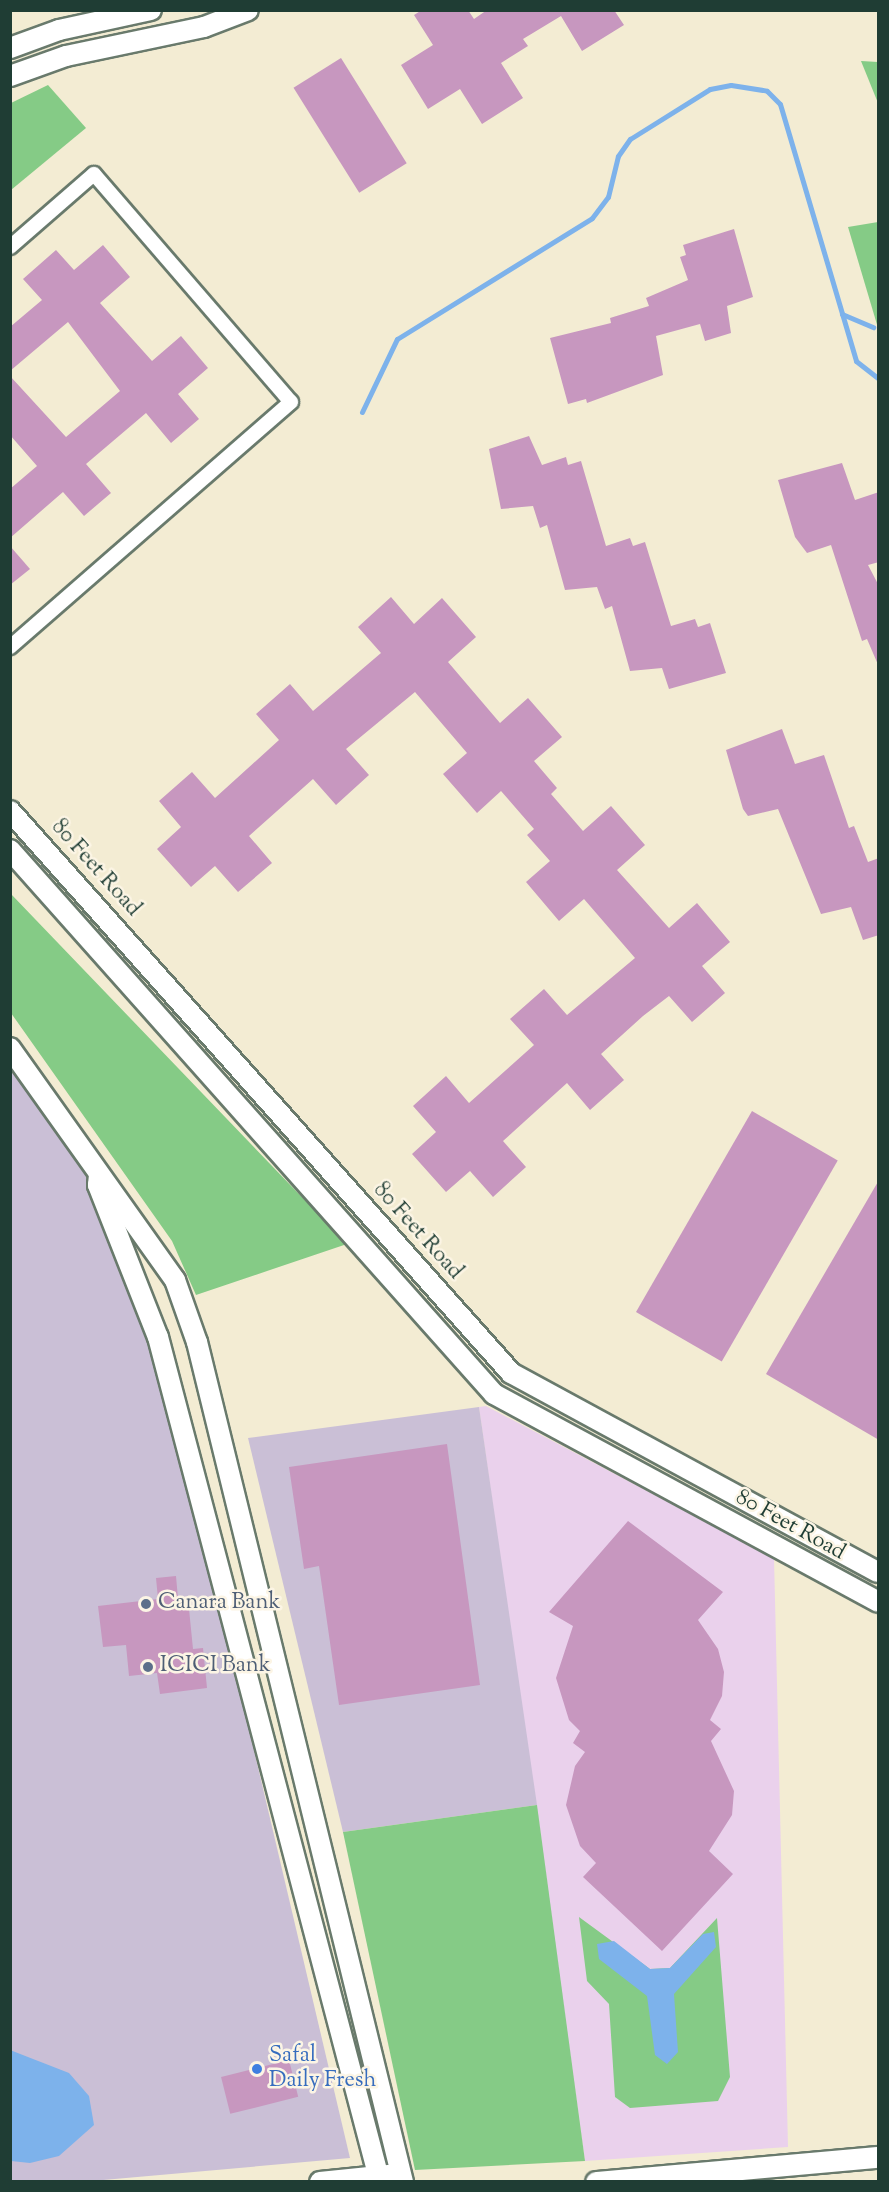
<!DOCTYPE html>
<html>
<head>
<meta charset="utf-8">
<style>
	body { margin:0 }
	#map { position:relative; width:889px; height:2192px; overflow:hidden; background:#f3ecd3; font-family:"Sorts Mill Goudy",serif }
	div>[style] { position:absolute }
	.built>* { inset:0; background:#ead1ec }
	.industrial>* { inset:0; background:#cabfd6 }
	.green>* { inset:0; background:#85cb86 }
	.water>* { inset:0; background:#7db2eb }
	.stream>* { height:5px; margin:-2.5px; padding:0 2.5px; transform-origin:2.5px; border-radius:2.5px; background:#7db2eb }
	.building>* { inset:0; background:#c797bf; transform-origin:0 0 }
	.roads { filter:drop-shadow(2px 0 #697a6c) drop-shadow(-2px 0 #697a6c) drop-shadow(0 2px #697a6c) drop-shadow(0 -2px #697a6c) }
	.street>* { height:14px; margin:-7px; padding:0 7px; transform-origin:7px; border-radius:7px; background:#fff }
	.secondary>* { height:20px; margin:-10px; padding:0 10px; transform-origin:10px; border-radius:10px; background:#fff }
	.primary>* { height:21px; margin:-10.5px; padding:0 10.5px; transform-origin:10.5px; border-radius:10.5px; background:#fff }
	.dots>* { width:16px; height:16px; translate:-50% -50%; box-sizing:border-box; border:3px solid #fcf5e5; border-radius:50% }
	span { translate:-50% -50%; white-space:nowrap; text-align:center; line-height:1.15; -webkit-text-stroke:5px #fcf5e5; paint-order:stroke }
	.street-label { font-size:22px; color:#1f3d34 }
	.service-label { font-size:22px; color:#4e5e75 }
	.left { translate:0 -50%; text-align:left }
	.shop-label { font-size:22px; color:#366cbe }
	.frame { position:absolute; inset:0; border:12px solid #1f3d34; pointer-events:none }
</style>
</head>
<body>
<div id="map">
	<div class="built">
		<i style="clip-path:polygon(486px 1406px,774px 1558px,788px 2147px,585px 2161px,479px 1407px)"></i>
	</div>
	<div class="industrial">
		<i style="clip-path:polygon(10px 1059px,90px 1173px,164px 1368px,350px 2158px,92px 2181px,11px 2181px)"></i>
		<i style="clip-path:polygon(479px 1407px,537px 1805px,343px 1832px,248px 1438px)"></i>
	</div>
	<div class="green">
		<i style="clip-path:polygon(861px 61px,878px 62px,878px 103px)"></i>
		<i style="clip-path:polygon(48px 85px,86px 128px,11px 190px,11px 103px)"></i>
		<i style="clip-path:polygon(878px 222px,878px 328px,848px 227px)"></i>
		<i style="clip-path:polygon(10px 894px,11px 894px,347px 1244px,196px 1295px,172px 1241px,11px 1013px)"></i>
		<i style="clip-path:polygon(537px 1805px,585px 2161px,415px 2170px,343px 1832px)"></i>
		<i style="clip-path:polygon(579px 1917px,650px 1969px,670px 1968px,717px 1918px,730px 2077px,718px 2101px,630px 2108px,615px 2097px,609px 2004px,587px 1981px)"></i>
	</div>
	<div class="water">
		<i style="clip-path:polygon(714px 1932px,716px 1947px,674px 1994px,678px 2052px,667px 2064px,655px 2055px,647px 1996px,599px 1959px,597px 1944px,614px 1941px,650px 1969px,670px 1968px,703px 1934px)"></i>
		<i style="clip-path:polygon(10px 2050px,69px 2073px,89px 2096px,94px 2125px,59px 2156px,30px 2163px,11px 2161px)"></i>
	</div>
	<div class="stream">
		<i style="left:842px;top:314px;width:34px;rotate:23deg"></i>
		<i style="left:362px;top:412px;width:81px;rotate:-64.4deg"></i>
		<i style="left:397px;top:339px;width:229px;rotate:-31.8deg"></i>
		<i style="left:592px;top:218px;width:26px;rotate:-53deg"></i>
		<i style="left:608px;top:197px;width:42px;rotate:-76.3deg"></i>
		<i style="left:618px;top:156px;width:21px;rotate:-55deg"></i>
		<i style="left:630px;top:139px;width:94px;rotate:-32deg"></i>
		<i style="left:710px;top:89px;width:21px;rotate:-11deg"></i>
		<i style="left:731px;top:85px;width:36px;rotate:9deg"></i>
		<i style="left:767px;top:91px;width:18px;rotate:45deg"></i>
		<i style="left:780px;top:104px;width:268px;rotate:73.5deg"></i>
		<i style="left:856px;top:361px;width:28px;rotate:38deg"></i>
	</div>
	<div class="building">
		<i style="clip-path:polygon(422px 10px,468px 10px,474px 19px,487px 10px,614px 10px,624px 25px,582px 51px,561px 16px,523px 39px,528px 46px,501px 63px,523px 98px,482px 124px,460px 89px,428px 109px,401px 65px,433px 45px,414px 15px)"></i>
		<i style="left:341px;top:58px;width:124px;height:56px;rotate:58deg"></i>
		<i style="clip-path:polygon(734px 229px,753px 297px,727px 306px,731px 333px,705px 341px,700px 324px,656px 336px,663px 375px,587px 403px,586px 399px,568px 404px,550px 338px,611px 323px,610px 318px,649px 306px,646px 298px,688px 280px,680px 257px,686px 255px,683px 245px)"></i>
		<i style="clip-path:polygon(103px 245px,130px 277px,100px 303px,152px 361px,181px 336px,208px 368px,178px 394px,199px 419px,171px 443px,146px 413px,86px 464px,111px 493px,84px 516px,63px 492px,10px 538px,10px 489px,37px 466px,10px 435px,10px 376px,66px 437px,120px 391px,68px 322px,10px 371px,10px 327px,42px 300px,23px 279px,56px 250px,74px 270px)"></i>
		<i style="clip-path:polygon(529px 436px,542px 465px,566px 457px,568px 465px,581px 461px,606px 546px,630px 538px,633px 546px,645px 542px,671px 626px,695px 619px,698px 627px,710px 623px,726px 673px,669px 689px,662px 668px,630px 671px,612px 606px,605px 609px,597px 587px,565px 590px,547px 525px,540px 528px,533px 506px,501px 509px,489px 449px)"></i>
		<i style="clip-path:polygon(842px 463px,855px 500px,879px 492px,879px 562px,868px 565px,879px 586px,879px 667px,867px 639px,862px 641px,831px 545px,807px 553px,795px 537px,778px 480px)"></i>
		<i style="clip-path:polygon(10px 546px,30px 569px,10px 585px)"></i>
		<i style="clip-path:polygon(391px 597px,414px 624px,442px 598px,476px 637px,448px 662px,471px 689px,500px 723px,528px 698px,562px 737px,534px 761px,557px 788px,551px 794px,583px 831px,611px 806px,645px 845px,617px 870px,644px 900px,669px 928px,697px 903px,730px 942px,702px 966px,725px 993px,692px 1022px,669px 996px,643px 1016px,601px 1054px,624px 1080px,590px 1110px,567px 1083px,503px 1141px,526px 1167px,493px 1197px,470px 1171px,446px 1192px,412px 1154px,436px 1132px,413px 1106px,446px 1076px,469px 1103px,534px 1045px,510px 1019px,544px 989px,567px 1015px,635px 958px,584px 899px,559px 921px,526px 882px,550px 861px,527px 835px,534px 829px,501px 791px,477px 813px,443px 774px,467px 753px,415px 692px,346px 749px,369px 775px,336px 805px,313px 779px,249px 836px,272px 863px,238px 892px,215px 866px,191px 887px,157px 849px,181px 827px,159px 801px,192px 772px,215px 798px,279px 740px,256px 714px,290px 684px,313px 711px,381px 653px,358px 627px)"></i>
		<i style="clip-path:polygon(782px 729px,795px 764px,824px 755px,849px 828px,854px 826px,868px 862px,879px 858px,879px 935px,863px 940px,851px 907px,821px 914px,778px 809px,748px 816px,743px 809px,726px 750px)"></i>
		<i style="left:752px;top:1111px;width:99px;height:232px;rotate:30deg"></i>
		<i style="clip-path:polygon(879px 1180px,879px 1440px,766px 1374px)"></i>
		<i style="clip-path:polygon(447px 1444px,480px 1685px,339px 1705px,319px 1566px,304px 1569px,289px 1467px)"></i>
		<i style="clip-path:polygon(628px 1521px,723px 1592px,698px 1620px,718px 1649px,724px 1672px,722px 1696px,710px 1720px,721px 1729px,711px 1741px,734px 1791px,732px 1815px,709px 1851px,733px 1874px,662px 1951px,583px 1877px,596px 1863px,580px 1846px,566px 1805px,575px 1766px,585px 1752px,573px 1743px,580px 1731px,569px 1720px,556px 1678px,573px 1626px,549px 1612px)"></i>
		<i style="clip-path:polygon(176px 1576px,179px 1610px,189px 1609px,193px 1649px,203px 1648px,207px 1688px,160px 1694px,157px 1673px,129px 1676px,126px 1645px,103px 1647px,98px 1606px,158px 1599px,156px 1578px)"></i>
		<i style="left:289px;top:2060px;width:38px;height:70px;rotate:76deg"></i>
	</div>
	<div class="roads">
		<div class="street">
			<i style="left:10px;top:247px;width:111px;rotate:-41deg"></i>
			<i style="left:94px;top:174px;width:301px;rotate:49.2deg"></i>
			<i style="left:291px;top:402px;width:373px;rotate:138.9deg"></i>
		</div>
		<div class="secondary">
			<i style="left:10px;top:48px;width:52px;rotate:-20.2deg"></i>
			<i style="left:59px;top:30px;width:94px;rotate:-12.3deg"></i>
			<i style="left:10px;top:76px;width:59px;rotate:-19.7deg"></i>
			<i style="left:66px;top:56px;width:141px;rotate:-11.9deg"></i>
			<i style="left:204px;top:27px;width:47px;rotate:-21.1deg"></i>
			<i style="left:10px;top:811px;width:753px;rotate:48.28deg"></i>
			<i style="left:511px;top:1373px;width:417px;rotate:28.5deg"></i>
			<i style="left:10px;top:850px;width:728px;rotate:48.34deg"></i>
			<i style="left:494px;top:1394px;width:437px;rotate:28.4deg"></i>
			<i style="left:10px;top:1048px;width:285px;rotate:54.6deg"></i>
			<i style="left:175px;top:1280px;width:66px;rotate:70.5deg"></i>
			<i style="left:197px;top:1342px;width:865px;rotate:76.22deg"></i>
			<i style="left:99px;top:1175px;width:10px;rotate:96deg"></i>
			<i style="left:98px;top:1185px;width:163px;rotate:68.5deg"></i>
			<i style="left:158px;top:1337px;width:874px;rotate:75.28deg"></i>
			<i style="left:320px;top:2182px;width:69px;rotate:-5.8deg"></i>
		</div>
		<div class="primary">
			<i style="left:596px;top:2182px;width:283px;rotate:-5.1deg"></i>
		</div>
	</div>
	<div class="dots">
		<i style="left:146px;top:1604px;background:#5c6f8a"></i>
		<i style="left:148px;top:1667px;background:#5c6f8a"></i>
		<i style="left:257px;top:2069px;background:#3f7fe0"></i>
	</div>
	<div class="street-label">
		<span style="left:95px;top:869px;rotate:48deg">80 Feet Road</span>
		<span style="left:417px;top:1232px;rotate:48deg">80 Feet Road</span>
		<span style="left:790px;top:1526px;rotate:29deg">80 Feet Road</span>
	</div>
	<div class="service-label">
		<span class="left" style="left:158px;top:1604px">Canara Bank</span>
		<span class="left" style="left:160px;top:1667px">ICICI Bank</span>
	</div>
	<div class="shop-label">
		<span class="left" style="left:269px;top:2069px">Safal<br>Daily Fresh</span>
	</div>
	<div class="frame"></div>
</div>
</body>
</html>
